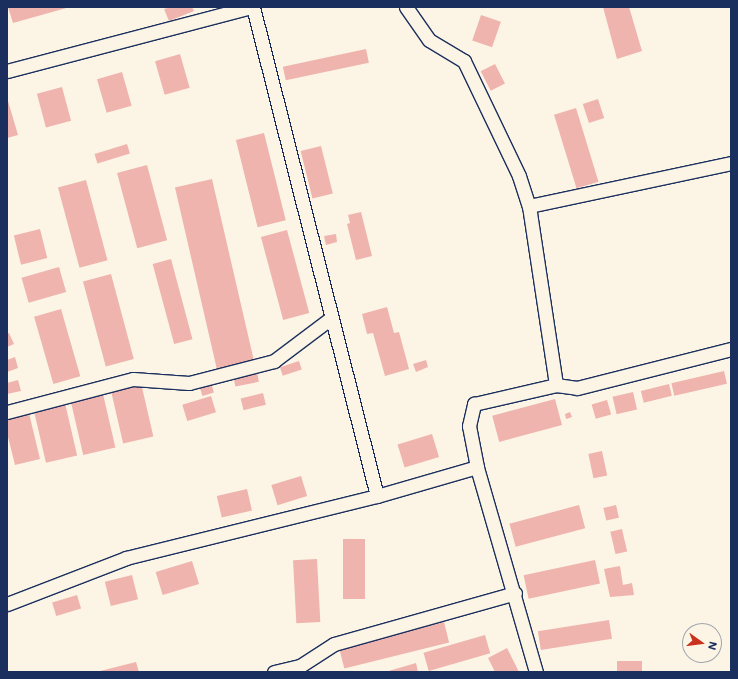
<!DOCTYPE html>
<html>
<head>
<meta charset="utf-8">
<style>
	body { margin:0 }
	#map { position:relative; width:738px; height:679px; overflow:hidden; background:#fcf5e5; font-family:Mali,sans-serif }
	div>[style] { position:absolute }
	.building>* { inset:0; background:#efb4ae; transform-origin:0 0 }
	.roads { filter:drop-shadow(1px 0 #1b2f5e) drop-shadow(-1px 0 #1b2f5e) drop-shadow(0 1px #1b2f5e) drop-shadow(0 -1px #1b2f5e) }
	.minor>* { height:13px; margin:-6.5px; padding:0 6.5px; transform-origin:6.5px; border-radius:6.5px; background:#fcf5e5 }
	span { translate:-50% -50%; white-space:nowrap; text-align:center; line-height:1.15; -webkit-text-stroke:4px #fcf5e5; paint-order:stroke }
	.frame { position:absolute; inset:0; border:8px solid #1b2f5e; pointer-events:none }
	.north { position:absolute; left:682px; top:623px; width:40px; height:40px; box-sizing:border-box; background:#fcf5e5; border:1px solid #a2a6af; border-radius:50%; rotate:104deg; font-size:11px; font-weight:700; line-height:16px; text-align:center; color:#1b2f5e }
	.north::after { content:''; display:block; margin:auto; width:14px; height:18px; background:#c8321e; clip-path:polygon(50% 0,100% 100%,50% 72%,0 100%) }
</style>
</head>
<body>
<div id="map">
	<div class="building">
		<i style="clip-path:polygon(8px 7px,70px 7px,13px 23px)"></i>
		<i style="clip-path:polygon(171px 7px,192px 7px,194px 11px,169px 21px,164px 9px)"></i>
		<i style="clip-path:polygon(603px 7px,629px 7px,642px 51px,617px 59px)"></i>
		<i style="left:481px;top:15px;width:21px;height:27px;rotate:19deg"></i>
		<i style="left:366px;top:49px;width:14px;height:85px;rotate:78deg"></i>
		<i style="left:180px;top:54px;width:35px;height:26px;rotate:74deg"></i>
		<i style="left:495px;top:64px;width:22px;height:16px;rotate:63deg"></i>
		<i style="left:122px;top:72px;width:35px;height:26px;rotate:74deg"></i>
		<i style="left:62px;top:87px;width:35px;height:26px;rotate:75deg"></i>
		<i style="left:598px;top:99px;width:20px;height:16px;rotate:72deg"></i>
		<i style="clip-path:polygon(8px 101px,18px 135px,7px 138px,7px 102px)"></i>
		<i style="left:576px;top:108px;width:77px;height:23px;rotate:73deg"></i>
		<i style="left:264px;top:133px;width:90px;height:29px;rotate:76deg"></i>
		<i style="left:127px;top:144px;width:10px;height:34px;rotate:73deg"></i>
		<i style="left:321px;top:146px;width:49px;height:21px;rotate:76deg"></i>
		<i style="left:147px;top:165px;width:78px;height:31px;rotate:75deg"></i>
		<i style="left:212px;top:179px;width:189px;height:38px;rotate:77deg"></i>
		<i style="left:86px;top:180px;width:83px;height:29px;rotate:75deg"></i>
		<i style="clip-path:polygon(361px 212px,372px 256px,356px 260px,347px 224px,350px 223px,348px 215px)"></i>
		<i style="left:40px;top:229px;width:30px;height:27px;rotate:76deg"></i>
		<i style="left:287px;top:230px;width:86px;height:27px;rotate:75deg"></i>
		<i style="clip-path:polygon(336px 234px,337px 242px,326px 245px,324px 236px)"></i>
		<i style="left:171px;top:259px;width:83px;height:19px;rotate:75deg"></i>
		<i style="left:59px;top:267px;width:26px;height:39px;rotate:74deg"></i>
		<i style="left:111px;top:274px;width:88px;height:29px;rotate:75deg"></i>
		<i style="clip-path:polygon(387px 307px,394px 333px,399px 332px,409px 369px,385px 376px,373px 333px,367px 334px,362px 314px)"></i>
		<i style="left:61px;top:309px;width:70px;height:28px;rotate:74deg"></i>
		<i style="clip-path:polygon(9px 333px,14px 344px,7px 347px,7px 334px)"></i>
		<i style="clip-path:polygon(15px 357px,18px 368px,7px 372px,7px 360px)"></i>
		<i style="clip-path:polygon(426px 360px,428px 367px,416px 372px,413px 364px)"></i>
		<i style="left:299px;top:361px;width:9px;height:20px;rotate:72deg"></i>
		<i style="left:724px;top:371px;width:13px;height:54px;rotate:77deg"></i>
		<i style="left:257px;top:372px;width:10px;height:24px;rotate:79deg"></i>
		<i style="clip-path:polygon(18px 380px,21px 391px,7px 394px,7px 383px)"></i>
		<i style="left:141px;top:383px;width:55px;height:31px;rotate:77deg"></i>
		<i style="left:211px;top:383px;width:10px;height:12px;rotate:73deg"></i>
		<i style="left:669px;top:384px;width:12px;height:29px;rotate:76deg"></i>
		<i style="left:633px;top:392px;width:18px;height:21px;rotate:77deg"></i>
		<i style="left:263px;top:393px;width:12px;height:23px;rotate:76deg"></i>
		<i style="left:103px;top:394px;width:55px;height:33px;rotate:77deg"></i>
		<i style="left:211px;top:396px;width:17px;height:30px;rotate:73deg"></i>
		<i style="left:555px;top:399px;width:27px;height:65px;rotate:75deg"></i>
		<i style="left:607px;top:400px;width:15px;height:16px;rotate:74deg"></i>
		<i style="left:65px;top:403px;width:54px;height:32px;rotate:77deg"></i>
		<i style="clip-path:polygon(28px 409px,40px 459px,15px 465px,7px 433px,7px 415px)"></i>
		<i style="clip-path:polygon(570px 412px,572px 417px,566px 419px,565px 414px)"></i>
		<i style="left:432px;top:434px;width:24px;height:36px;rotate:73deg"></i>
		<i style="left:602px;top:451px;width:25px;height:14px;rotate:78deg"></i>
		<i style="left:301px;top:476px;width:21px;height:31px;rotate:73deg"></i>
		<i style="left:247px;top:489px;width:22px;height:31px;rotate:77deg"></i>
		<i style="left:579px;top:505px;width:24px;height:72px;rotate:75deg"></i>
		<i style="left:616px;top:505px;width:13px;height:13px;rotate:77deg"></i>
		<i style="left:622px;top:529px;width:23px;height:12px;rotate:77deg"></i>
		<i style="left:343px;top:539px;width:22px;height:60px"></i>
		<i style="left:317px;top:559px;width:63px;height:24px;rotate:87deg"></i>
		<i style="left:595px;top:560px;width:24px;height:73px;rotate:78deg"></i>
		<i style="left:192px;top:561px;width:24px;height:38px;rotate:73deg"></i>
		<i style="clip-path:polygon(620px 566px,623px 585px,632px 583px,634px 595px,610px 597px,604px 569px)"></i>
		<i style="left:132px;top:575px;width:25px;height:28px;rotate:76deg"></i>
		<i style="left:77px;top:595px;width:14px;height:26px;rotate:73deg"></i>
		<i style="left:609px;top:620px;width:19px;height:72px;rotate:81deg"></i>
		<i style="left:444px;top:622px;width:21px;height:108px;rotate:76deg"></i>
		<i style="left:485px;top:635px;width:19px;height:64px;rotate:74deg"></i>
		<i style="clip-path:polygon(507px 648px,519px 672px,495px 672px,488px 658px)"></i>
		<i style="left:642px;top:661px;width:11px;height:25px;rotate:90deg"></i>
		<i style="clip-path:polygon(136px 662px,139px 672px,100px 672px,100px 671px)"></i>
		<i style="clip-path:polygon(416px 663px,418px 672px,385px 672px)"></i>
	</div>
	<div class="roads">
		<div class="minor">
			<i style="left:253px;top:7px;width:504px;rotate:75.77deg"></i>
			<i style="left:406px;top:7px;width:40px;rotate:55.1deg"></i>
			<i style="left:429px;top:40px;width:41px;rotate:31deg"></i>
			<i style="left:464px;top:61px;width:127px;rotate:64.4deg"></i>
			<i style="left:519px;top:176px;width:32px;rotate:72deg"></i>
			<i style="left:529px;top:206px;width:181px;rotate:81.4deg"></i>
			<i style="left:556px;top:385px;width:21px;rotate:8deg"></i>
			<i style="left:577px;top:388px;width:159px;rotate:-14.2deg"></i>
			<i style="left:7px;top:71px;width:252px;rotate:-14.7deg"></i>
			<i style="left:529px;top:206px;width:207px;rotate:-12deg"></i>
			<i style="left:7px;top:412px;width:130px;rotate:-14.7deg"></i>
			<i style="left:133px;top:379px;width:56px;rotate:4.1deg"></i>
			<i style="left:189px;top:383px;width:88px;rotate:-14.5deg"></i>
			<i style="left:274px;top:361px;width:71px;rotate:-37deg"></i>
			<i style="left:7px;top:604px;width:128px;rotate:-21.1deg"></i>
			<i style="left:126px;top:558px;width:259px;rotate:-13.9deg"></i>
			<i style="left:377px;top:496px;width:104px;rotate:-16.2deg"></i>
			<i style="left:274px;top:672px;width:27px;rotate:-13deg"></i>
			<i style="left:300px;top:666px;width:40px;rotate:-32.9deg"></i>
			<i style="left:334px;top:644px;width:188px;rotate:-15.7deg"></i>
			<i style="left:536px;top:672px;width:213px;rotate:-106.1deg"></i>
			<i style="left:477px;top:467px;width:42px;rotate:-101deg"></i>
			<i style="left:469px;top:426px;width:23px;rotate:-77deg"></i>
			<i style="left:474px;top:404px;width:84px;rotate:-13deg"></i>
		</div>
	</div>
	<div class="frame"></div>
	<div class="north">N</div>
</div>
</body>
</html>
